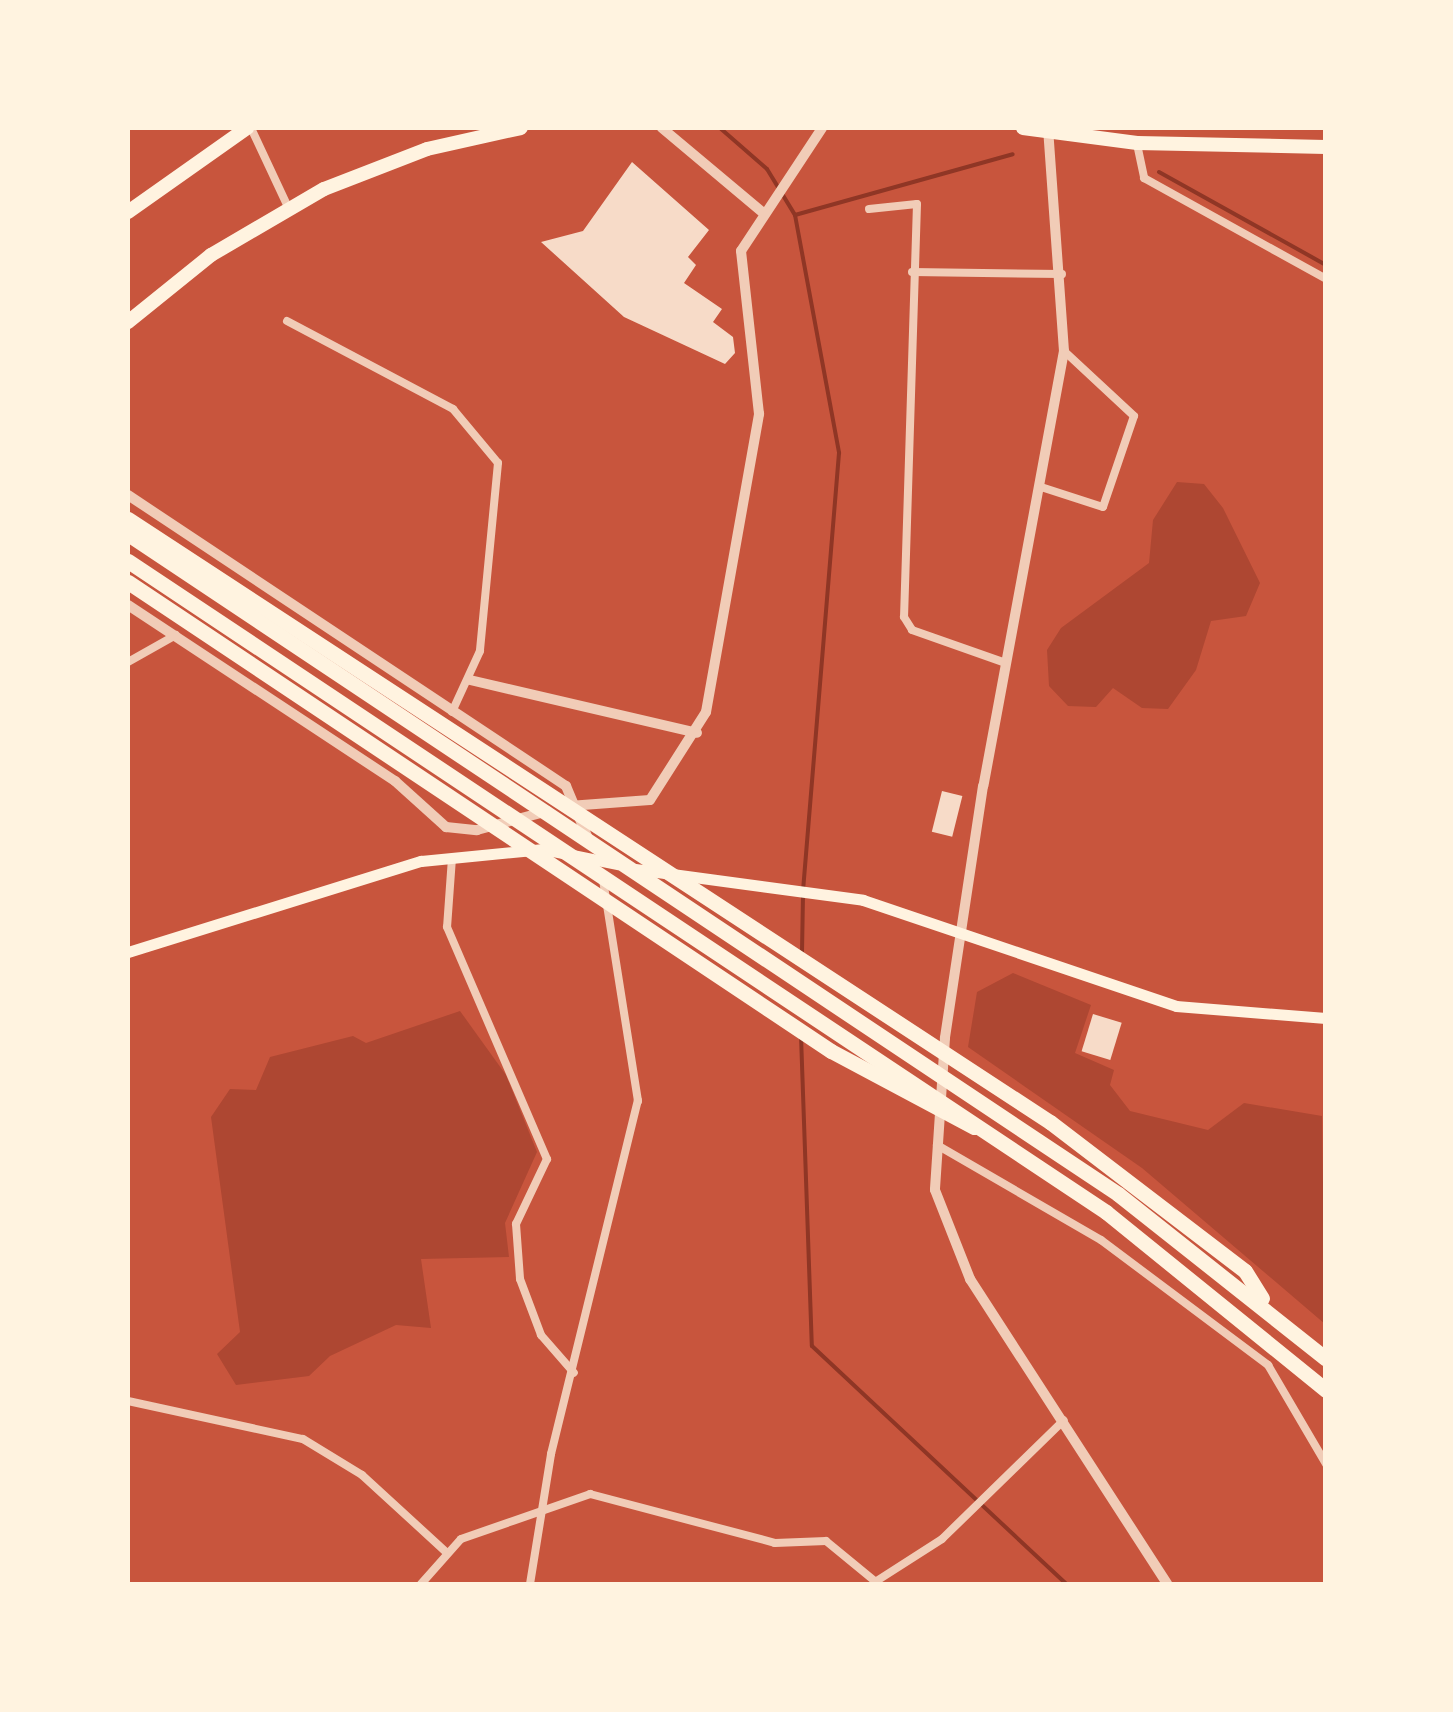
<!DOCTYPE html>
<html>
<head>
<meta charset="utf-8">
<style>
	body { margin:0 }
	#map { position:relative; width:1453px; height:1712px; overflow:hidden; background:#c8553d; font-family:"DM Sans",sans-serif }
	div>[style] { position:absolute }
	.green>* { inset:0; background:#ae4732 }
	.stream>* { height:4px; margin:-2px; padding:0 2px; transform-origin:2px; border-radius:2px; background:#8f3625 }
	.building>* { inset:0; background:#f7dbc8; transform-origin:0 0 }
	.minor>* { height:8px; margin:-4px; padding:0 4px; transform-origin:4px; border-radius:4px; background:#f1ccb7 }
	.tertiary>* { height:10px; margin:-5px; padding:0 5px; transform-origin:5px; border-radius:5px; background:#f1ccb7 }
	.secondary>* { height:11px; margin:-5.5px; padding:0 5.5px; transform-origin:5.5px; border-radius:5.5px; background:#fff3e0 }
	.trunk>* { height:14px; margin:-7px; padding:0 7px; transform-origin:7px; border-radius:7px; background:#fff3e0 }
	.motorway>* { height:15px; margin:-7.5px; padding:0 7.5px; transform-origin:7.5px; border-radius:7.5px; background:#fff3e0 }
	span { translate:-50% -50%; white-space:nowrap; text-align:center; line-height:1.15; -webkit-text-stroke:10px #fff3e0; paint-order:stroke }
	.frame { position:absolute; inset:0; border:130px solid #fff3e0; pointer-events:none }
</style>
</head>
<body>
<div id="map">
	<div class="green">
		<i style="clip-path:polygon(1177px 482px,1204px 484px,1223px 508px,1260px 583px,1246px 616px,1211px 621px,1196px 670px,1168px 709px,1142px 708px,1113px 688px,1096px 707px,1068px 706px,1049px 686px,1047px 650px,1061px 628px,1149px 563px,1153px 520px)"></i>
		<i style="clip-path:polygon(1013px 973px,1091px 1005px,1075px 1053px,1114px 1070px,1110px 1085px,1130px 1111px,1208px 1130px,1244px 1103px,1322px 1116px,1325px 1324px,1142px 1168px,968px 1047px,977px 992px)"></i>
		<i style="clip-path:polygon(460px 1011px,506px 1075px,537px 1152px,505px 1223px,509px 1257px,421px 1259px,431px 1328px,396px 1325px,330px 1356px,309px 1376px,236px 1385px,217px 1354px,240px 1332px,211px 1117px,230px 1089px,256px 1090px,270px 1057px,353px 1036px,366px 1043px)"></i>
	</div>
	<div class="stream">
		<i style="left:720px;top:128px;width:62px;rotate:41.1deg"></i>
		<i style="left:767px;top:169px;width:54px;rotate:58.7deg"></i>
		<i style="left:795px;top:215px;width:242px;rotate:79.5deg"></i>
		<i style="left:839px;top:453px;width:435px;rotate:94.7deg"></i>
		<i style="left:1159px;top:172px;width:191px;rotate:29.1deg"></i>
		<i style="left:795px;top:215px;width:226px;rotate:-15.6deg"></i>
		<i style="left:802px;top:952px;width:56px;rotate:-89deg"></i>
		<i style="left:801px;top:1036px;width:310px;rotate:88deg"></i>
		<i style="left:812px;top:1346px;width:348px;rotate:43.1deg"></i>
	</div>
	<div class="building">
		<i style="clip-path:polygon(632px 162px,709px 230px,688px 257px,696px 265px,684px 283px,722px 309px,713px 322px,733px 337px,735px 353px,725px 364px,624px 317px,541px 242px,583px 231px)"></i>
		<i style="left:942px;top:791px;width:21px;height:42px;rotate:14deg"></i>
		<i style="left:1093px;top:1014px;width:30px;height:39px;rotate:17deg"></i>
	</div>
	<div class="minor">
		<i style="left:251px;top:128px;width:89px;rotate:64.9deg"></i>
		<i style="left:1137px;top:144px;width:35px;rotate:78deg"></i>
		<i style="left:1144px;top:178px;width:208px;rotate:29deg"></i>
		<i style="left:869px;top:209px;width:48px;rotate:-5.9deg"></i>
		<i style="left:917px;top:204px;width:413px;rotate:91.8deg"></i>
		<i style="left:904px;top:617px;width:15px;rotate:58deg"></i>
		<i style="left:912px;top:630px;width:96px;rotate:19.4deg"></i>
		<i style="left:912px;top:272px;width:150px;rotate:0.8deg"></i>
		<i style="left:287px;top:321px;width:188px;rotate:27.9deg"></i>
		<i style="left:453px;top:409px;width:70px;rotate:50.2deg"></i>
		<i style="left:498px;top:463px;width:189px;rotate:95.5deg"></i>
		<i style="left:480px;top:651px;width:67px;rotate:114.7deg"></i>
		<i style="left:1041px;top:487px;width:65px;rotate:17.9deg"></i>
		<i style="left:1103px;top:507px;width:96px;rotate:-71.2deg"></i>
		<i style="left:1134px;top:416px;width:96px;rotate:-137.1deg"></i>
		<i style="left:128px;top:662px;width:55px;rotate:-29.4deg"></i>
		<i style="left:452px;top:858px;width:69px;rotate:94.1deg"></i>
		<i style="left:447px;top:927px;width:253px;rotate:66.7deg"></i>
		<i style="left:547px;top:1159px;width:72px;rotate:115.5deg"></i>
		<i style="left:516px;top:1224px;width:55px;rotate:85.8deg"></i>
		<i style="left:520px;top:1279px;width:60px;rotate:69.4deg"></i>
		<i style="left:541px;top:1335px;width:50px;rotate:49deg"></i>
		<i style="left:937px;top:1145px;width:190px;rotate:30.1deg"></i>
		<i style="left:1101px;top:1240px;width:209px;rotate:36.8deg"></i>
		<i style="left:1268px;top:1365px;width:115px;rotate:59.6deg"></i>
		<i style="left:128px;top:1401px;width:179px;rotate:12.3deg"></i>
		<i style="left:303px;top:1439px;width:69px;rotate:31.4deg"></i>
		<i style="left:362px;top:1475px;width:115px;rotate:42.5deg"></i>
		<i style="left:875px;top:1582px;width:80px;rotate:-32.7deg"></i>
		<i style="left:942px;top:1539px;width:170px;rotate:-44.3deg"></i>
		<i style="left:421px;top:1584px;width:60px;rotate:-48.4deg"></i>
		<i style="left:461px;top:1539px;width:137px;rotate:-19.2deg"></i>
		<i style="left:590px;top:1494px;width:191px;rotate:14.8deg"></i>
		<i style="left:775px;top:1543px;width:51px;rotate:-2.2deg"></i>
		<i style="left:826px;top:1541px;width:65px;rotate:39.4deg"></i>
		<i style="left:530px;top:1584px;width:132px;rotate:-80.8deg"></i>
		<i style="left:551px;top:1454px;width:364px;rotate:-76.2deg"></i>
		<i style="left:638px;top:1101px;width:223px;rotate:-99deg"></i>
	</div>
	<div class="tertiary">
		<i style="left:662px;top:128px;width:129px;rotate:40deg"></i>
		<i style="left:1048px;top:128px;width:224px;rotate:85.9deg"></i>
		<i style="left:1064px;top:351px;width:442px;rotate:100.5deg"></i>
		<i style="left:983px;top:786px;width:255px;rotate:98.6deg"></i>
		<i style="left:945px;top:1038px;width:152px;rotate:93.8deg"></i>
		<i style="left:935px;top:1190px;width:96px;rotate:68.5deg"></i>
		<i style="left:970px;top:1279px;width:363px;rotate:57.1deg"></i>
		<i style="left:128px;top:495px;width:526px;rotate:33.6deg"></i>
		<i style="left:566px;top:786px;width:62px;rotate:67.2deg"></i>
		<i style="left:128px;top:605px;width:320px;rotate:33.4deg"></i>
		<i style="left:395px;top:781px;width:69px;rotate:42deg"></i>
		<i style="left:446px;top:827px;width:31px;rotate:6deg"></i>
		<i style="left:477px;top:830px;width:73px;rotate:-15deg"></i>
		<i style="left:470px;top:680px;width:233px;rotate:13.1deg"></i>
		<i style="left:569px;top:806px;width:81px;rotate:-4.2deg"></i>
		<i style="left:650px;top:800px;width:104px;rotate:-57.5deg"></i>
		<i style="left:706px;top:712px;width:303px;rotate:-79.9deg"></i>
		<i style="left:759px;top:414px;width:164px;rotate:-96.3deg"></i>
		<i style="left:741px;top:251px;width:147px;rotate:-56.6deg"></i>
	</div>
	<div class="secondary">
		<i style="left:635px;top:869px;width:230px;rotate:7.7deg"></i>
		<i style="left:863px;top:900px;width:330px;rotate:18.7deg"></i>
		<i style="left:1176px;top:1006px;width:150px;rotate:4.6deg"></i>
		<i style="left:128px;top:952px;width:307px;rotate:-17.3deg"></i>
		<i style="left:421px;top:861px;width:123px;rotate:-5.6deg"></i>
		<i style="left:543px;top:849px;width:76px;rotate:11.5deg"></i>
	</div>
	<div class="trunk">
		<i style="left:1023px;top:128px;width:115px;rotate:7.5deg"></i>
		<i style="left:1137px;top:143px;width:189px;rotate:1.2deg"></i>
		<i style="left:128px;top:212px;width:146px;rotate:-35.2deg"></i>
		<i style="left:128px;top:322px;width:107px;rotate:-38.9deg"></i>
		<i style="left:211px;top:255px;width:131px;rotate:-30.3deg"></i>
		<i style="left:324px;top:189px;width:110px;rotate:-21.2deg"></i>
		<i style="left:427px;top:149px;width:96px;rotate:-12.6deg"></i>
	</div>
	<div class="motorway">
		<i style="left:128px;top:519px;width:1102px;rotate:33.19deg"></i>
		<i style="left:1050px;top:1122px;width:245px;rotate:37.4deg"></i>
		<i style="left:1245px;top:1271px;width:32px;rotate:58deg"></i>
		<i style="left:128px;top:534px;width:1190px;rotate:33.69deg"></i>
		<i style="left:1118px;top:1194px;width:265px;rotate:38.4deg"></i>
		<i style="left:128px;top:561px;width:1175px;rotate:33.65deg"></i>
		<i style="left:1106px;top:1212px;width:283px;rotate:39deg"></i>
		<i style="left:128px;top:582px;width:845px;rotate:33.71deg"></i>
		<i style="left:831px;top:1051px;width:162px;rotate:28deg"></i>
	</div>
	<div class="frame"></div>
</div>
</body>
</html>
